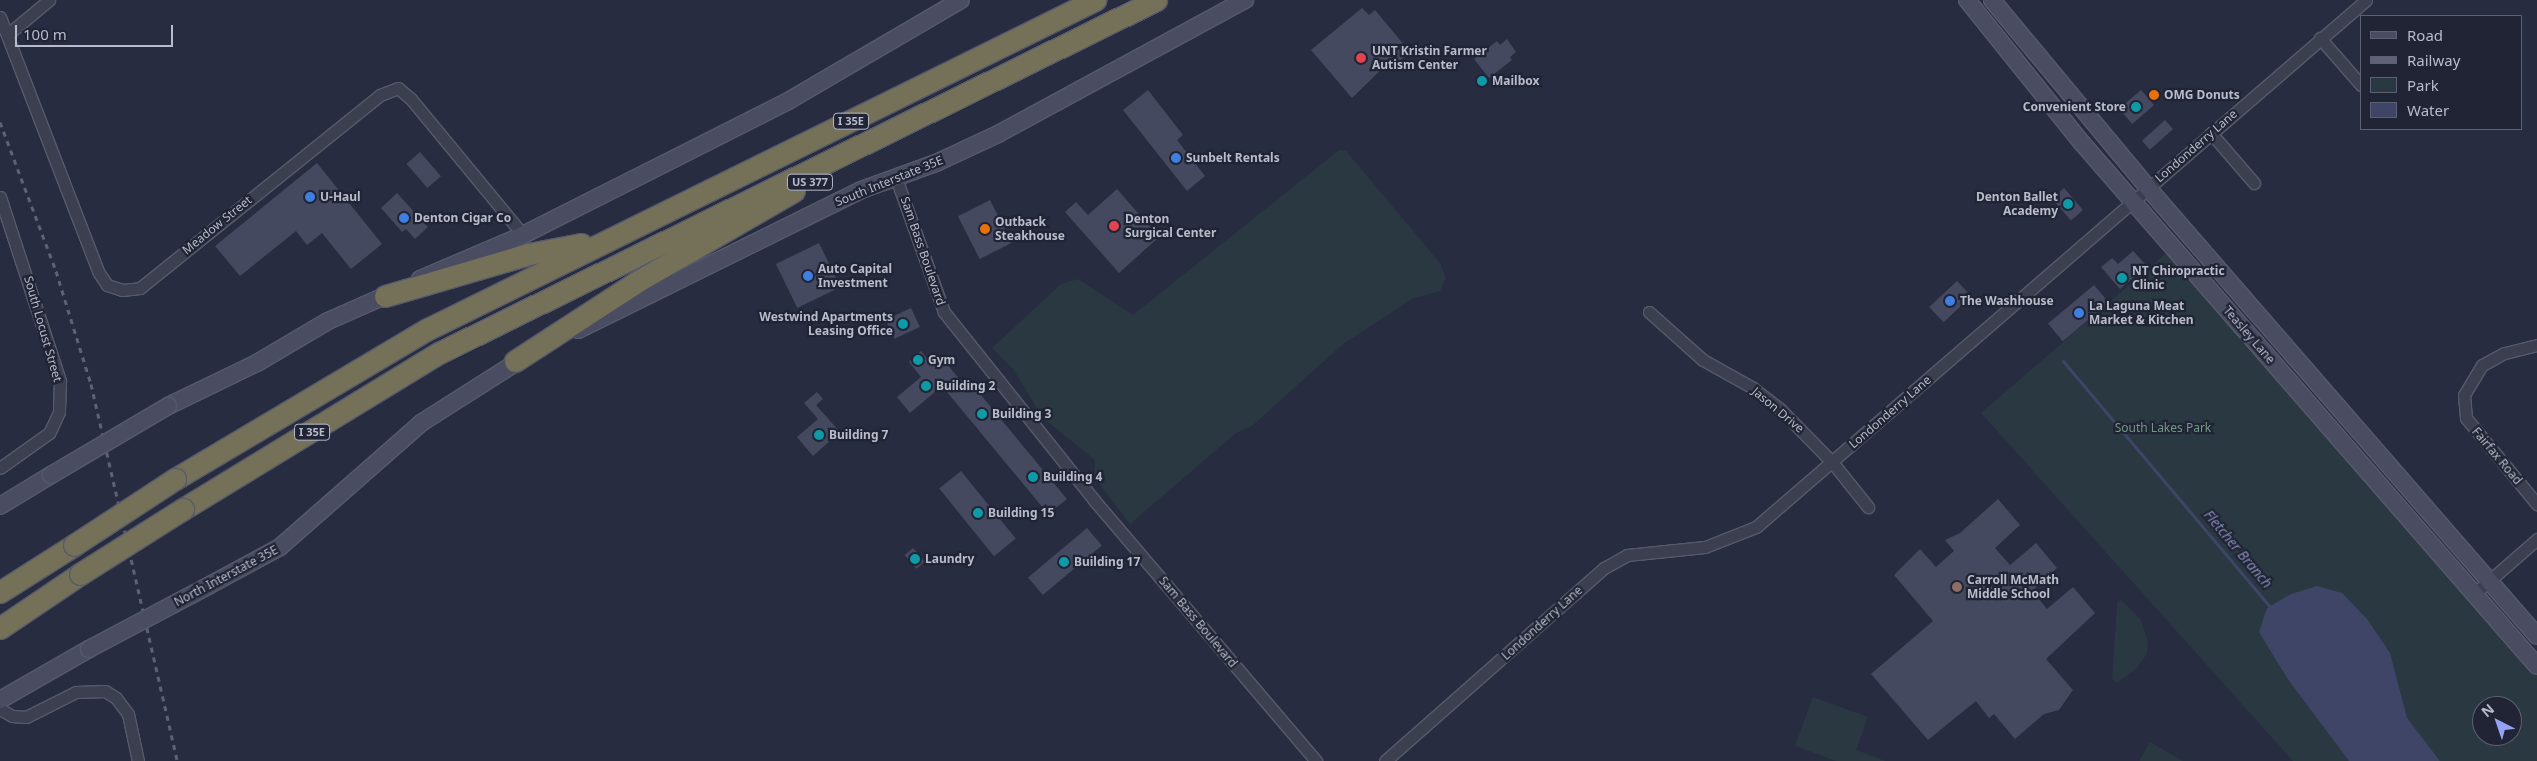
<!DOCTYPE html>
<html>
<head>
<meta charset="utf-8">
<style>
	body { margin:0 }
	#map { position:relative; width:2537px; height:761px; overflow:hidden; background:#272c40; font-family:"Noto Sans",sans-serif }
	div>[style] { position:absolute }
	.green>* { inset:0; background:#293841 }
	.water>* { inset:0; background:#3e4567 }
	.stream>* { height:3px; margin:-1.5px; padding:0 1.5px; transform-origin:1.5px; border-radius:1.5px; background:#3e4567 }
	.building>* { inset:0; background:#44495f; transform-origin:0 0 }
	.roads { filter:drop-shadow(1px 0 #565a6a) drop-shadow(-1px 0 #565a6a) drop-shadow(0 1px #565a6a) drop-shadow(0 -1px #565a6a) }
	.street>* { height:11px; margin:-5.5px; padding:0 5.5px; transform-origin:5.5px; border-radius:5.5px; background:#3b3f50 }
	.secondary>* { height:16px; margin:-8px; padding:0 8px; transform-origin:8px; border-radius:8px; background:#4a4d62 }
	.highway>* { height:21px; margin:-10.5px; padding:0 10.5px; transform-origin:10.5px; border-radius:10.5px; background:#757159 }
	.rail>* { height:3px; margin-top:-1.5px; transform-origin:0; background:repeating-linear-gradient(90deg,#5e6276 0 5px,transparent 0 10px) }
	.bridges { filter:drop-shadow(1px 0 #565a6a) drop-shadow(-1px 0 #565a6a) drop-shadow(0 1px #565a6a) drop-shadow(0 -1px #565a6a) }
	.secondary-bridge>* { height:16px; margin:-8px; padding:0 8px; transform-origin:8px; border-radius:8px; background:#4a4d62 }
	.highway-bridge>* { height:21px; margin:-10.5px; padding:0 10.5px; transform-origin:10.5px; border-radius:10.5px; background:#757159 }
	.dots>* { width:14px; height:14px; translate:-50% -50%; box-sizing:border-box; border:2px solid #202435; border-radius:50% }
	span { translate:-50% -50%; white-space:nowrap; text-align:center; line-height:1.15; -webkit-text-stroke:4.5px #202435; paint-order:stroke }
	.shield-label span { padding:1px 4px; background:#202435; border:1px solid; border-radius:4px; -webkit-text-stroke-width:0 }
	.shield-label { font-size:11px; color:#b8bbca; font-weight:700 }
	.poi-label { font-size:12px; color:#b8bbca; font-weight:700 }
	.left { translate:0 -50%; text-align:left }
	.right { translate:-100% -50%; text-align:right }
	.street-label { font-size:12px; color:#b8bbca }
	.park-label { font-size:12px; color:#709a84 }
	.water-label { font-size:14px; color:#818ab0; font-style:italic }
	.legend { position:absolute; left:2360px; top:15px; width:162px; height:115px; box-sizing:border-box; background:#202435; border:1px solid #5d6071; margin:0; padding:6px 9px; list-style:none; font-size:15px; color:#b8bbca }
	.legend li { display:flex; align-items:center; gap:10px; height:25px }
	.legend b { width:25px; border:1px solid #5d6071 }
	.north { position:absolute; left:2472px; top:696px; width:50px; height:50px; box-sizing:border-box; background:#202435; border:1px solid #5d6071; border-radius:50%; rotate:319deg; font-size:14px; font-weight:700; line-height:20px; text-align:center; color:#b8bbca }
	.north::after { content:''; display:block; margin:auto; width:18px; height:22px; background:#94a2f3; clip-path:polygon(50% 0,100% 100%,50% 72%,0 100%) }
	.scale { position:absolute; left:15px; top:25px; width:158px; height:22px; box-sizing:border-box; border:2px solid #b8bbca; border-top:0; padding-left:6px; font-size:15px; line-height:18px; white-space:nowrap; color:#b8bbca; -webkit-text-stroke:4px #202435; paint-order:stroke }
</style>
</head>
<body>
<div id="map">
	<div class="green">
		<i style="clip-path:polygon(1339px 150px,1346px 151px,1440px 263px,1446px 278px,1440px 291px,1412px 299px,1343px 344px,1252px 426px,1236px 433px,1130px 524px,1094px 477px,1095px 460px,1043px 418px,1013px 369px,992px 348px,1061px 284px,1078px 279px,1133px 315px)"></i>
		<i style="clip-path:polygon(evenodd,2172px 248px,2537px 666px,2537px 761px,2293px 761px,1981px 413px,2172px 248px,2482px 706px,2512px 706px,2512px 736px,2482px 736px,2482px 706px)"></i>
		<i style="clip-path:polygon(2121px 600px,2141px 620px,2148px 641px,2147px 654px,2137px 668px,2117px 683px,2112px 679px,2117px 603px)"></i>
		<i style="clip-path:polygon(1813px 697px,1868px 717px,1856px 750px,1886px 761px,1836px 761px,1795px 746px)"></i>
		<i style="clip-path:polygon(2150px 742px,2183px 761px,2139px 761px)"></i>
	</div>
	<div class="water">
		<i style="clip-path:polygon(2317px 586px,2342px 593px,2367px 619px,2390px 653px,2407px 718px,2440px 761px,2349px 761px,2287px 678px,2259px 632px,2267px 608px,2291px 594px)"></i>
	</div>
	<div class="stream">
		<i style="left:2063px;top:361px;width:324px;rotate:49.9deg"></i>
	</div>
	<div class="building">
		<i style="clip-path:polygon(1362px 8px,1369px 15px,1375px 10px,1410px 52px,1391px 68px,1387px 64px,1352px 98px,1311px 50px)"></i>
		<i style="clip-path:polygon(1507px 39px,1516px 52px,1510px 57px,1512px 60px,1489px 78px,1474px 59px,1497px 41px,1500px 45px)"></i>
		<i style="clip-path:polygon(1148px 90px,1183px 135px,1177px 140px,1205px 176px,1187px 191px,1123px 110px)"></i>
		<i style="left:2141px;top:90px;width:20px;height:29px;rotate:49deg"></i>
		<i style="left:2165px;top:120px;width:12px;height:31px;rotate:48deg"></i>
		<i style="left:420px;top:152px;width:32px;height:18px;rotate:49deg"></i>
		<i style="clip-path:polygon(317px 163px,382px 244px,351px 269px,322px 233px,307px 245px,296px 231px,240px 276px,215px 246px)"></i>
		<i style="left:2064px;top:188px;width:29px;height:16px;rotate:49deg"></i>
		<i style="clip-path:polygon(1117px 189px,1159px 237px,1119px 273px,1065px 212px,1076px 202px,1088px 215px)"></i>
		<i style="clip-path:polygon(397px 193px,428px 227px,415px 239px,406px 229px,402px 232px,381px 208px)"></i>
		<i style="left:990px;top:200px;width:48px;height:36px;rotate:63deg"></i>
		<i style="left:819px;top:243px;width:49px;height:48px;rotate:64deg"></i>
		<i style="clip-path:polygon(2133px 251px,2147px 266px,2120px 289px,2101px 267px,2112px 258px,2118px 264px)"></i>
		<i style="left:1957px;top:281px;width:21px;height:38px;rotate:47deg"></i>
		<i style="left:2094px;top:285px;width:23px;height:60px;rotate:50deg"></i>
		<i style="left:911px;top:308px;width:21px;height:28px;rotate:65deg"></i>
		<i style="clip-path:polygon(921px 351px,933px 366px,942px 358px,961px 381px,966px 377px,1067px 499px,1048px 514px,942px 386px,910px 413px,897px 397px,921px 377px,909px 362px)"></i>
		<i style="clip-path:polygon(817px 392px,823px 399px,816px 405px,840px 432px,813px 456px,797px 437px,818px 419px,804px 403px)"></i>
		<i style="left:961px;top:471px;width:87px;height:28px;rotate:51deg"></i>
		<i style="clip-path:polygon(1998px 499px,2020px 525px,1995px 548px,2010px 565px,2036px 543px,2057px 568px,2032px 591px,2047px 609px,2073px 587px,2095px 613px,2046px 659px,2073px 690px,2059px 710px,2044px 714px,2015px 739px,1994px 714px,1989px 718px,1976px 701px,1928px 740px,1871px 674px,1933px 621px,1894px 575px,1920px 549px,1936px 567px,1954px 551px,1945px 540px,1960px 533px)"></i>
		<i style="left:1087px;top:528px;width:23px;height:77px;rotate:50deg"></i>
		<i style="left:913px;top:548px;width:18px;height:11px;rotate:49deg"></i>
	</div>
	<div class="roads">
		<div class="street">
			<i style="left:0;top:17px;width:274px;rotate:68.9deg"></i>
			<i style="left:99px;top:273px;width:14px;rotate:56deg"></i>
			<i style="left:107px;top:285px;width:16px;rotate:18deg"></i>
			<i style="left:122px;top:290px;width:18px;rotate:-6deg"></i>
			<i style="left:140px;top:288px;width:308px;rotate:-38.8deg"></i>
			<i style="left:380px;top:95px;width:19px;rotate:-21deg"></i>
			<i style="left:398px;top:88px;width:17px;rotate:40deg"></i>
			<i style="left:411px;top:99px;width:176px;rotate:50.5deg"></i>
			<i style="left:7px;top:35px;width:55px;rotate:-39.8deg"></i>
			<i style="left:2320px;top:38px;width:62px;rotate:48.9deg"></i>
			<i style="left:2211px;top:133px;width:66px;rotate:49.3deg"></i>
			<i style="left:896px;top:178px;width:142px;rotate:70.3deg"></i>
			<i style="left:944px;top:312px;width:241px;rotate:51.4deg"></i>
			<i style="left:1094px;top:500px;width:343px;rotate:49.6deg"></i>
			<i style="left:0;top:197px;width:194px;rotate:71.9deg"></i>
			<i style="left:60px;top:381px;width:31px;rotate:92deg"></i>
			<i style="left:59px;top:412px;width:23px;rotate:115deg"></i>
			<i style="left:49px;top:433px;width:60px;rotate:144.5deg"></i>
			<i style="left:1649px;top:312px;width:72px;rotate:41.6deg"></i>
			<i style="left:1703px;top:360px;width:57px;rotate:29.2deg"></i>
			<i style="left:1753px;top:388px;width:36px;rotate:38deg"></i>
			<i style="left:1781px;top:410px;width:73px;rotate:45.6deg"></i>
			<i style="left:1832px;top:462px;width:58px;rotate:51.3deg"></i>
			<i style="left:2537px;top:345px;width:34px;rotate:166deg"></i>
			<i style="left:2504px;top:353px;width:25px;rotate:151deg"></i>
			<i style="left:2482px;top:365px;width:35px;rotate:121deg"></i>
			<i style="left:2464px;top:395px;width:23px;rotate:85deg"></i>
			<i style="left:2466px;top:418px;width:112px;rotate:50.5deg"></i>
			<i style="left:2474px;top:594px;width:84px;rotate:-41.1deg"></i>
			<i style="left:0;top:709px;width:14px;rotate:30deg"></i>
			<i style="left:12px;top:716px;width:14px;rotate:4deg"></i>
			<i style="left:26px;top:717px;width:56px;rotate:-26.6deg"></i>
			<i style="left:76px;top:692px;width:29px;rotate:-2deg"></i>
			<i style="left:105px;top:691px;width:13px;rotate:32deg"></i>
			<i style="left:116px;top:698px;width:20px;rotate:53deg"></i>
			<i style="left:128px;top:714px;width:48px;rotate:78deg"></i>
			<i style="left:1385px;top:761px;width:292px;rotate:-41.4deg"></i>
			<i style="left:1604px;top:568px;width:26px;rotate:-29deg"></i>
			<i style="left:1627px;top:555px;width:78px;rotate:-5.9deg"></i>
			<i style="left:1705px;top:547px;width:55px;rotate:-21.4deg"></i>
			<i style="left:1756px;top:527px;width:806px;rotate:-40.82deg"></i>
		</div>
		<div class="secondary">
			<i style="left:1967px;top:0;width:184px;rotate:51.2deg"></i>
			<i style="left:2082px;top:143px;width:693px;rotate:48.98deg"></i>
			<i style="left:1992px;top:0;width:244px;rotate:50.3deg"></i>
			<i style="left:2148px;top:188px;width:593px;rotate:49.03deg"></i>
			<i style="left:420px;top:279px;width:112px;rotate:-23.1deg"></i>
			<i style="left:523px;top:235px;width:297px;rotate:-26.8deg"></i>
			<i style="left:788px;top:101px;width:200px;rotate:-30.3deg"></i>
			<i style="left:578px;top:330px;width:316px;rotate:-26.3deg"></i>
			<i style="left:861px;top:190px;width:80px;rotate:-19.8deg"></i>
			<i style="left:936px;top:163px;width:71px;rotate:-25.1deg"></i>
			<i style="left:1000px;top:133px;width:279px;rotate:-28.5deg"></i>
			<i style="left:168px;top:406px;width:99px;rotate:-25.8deg"></i>
			<i style="left:257px;top:363px;width:82px;rotate:-30.6deg"></i>
			<i style="left:328px;top:321px;width:74px;rotate:-23.8deg"></i>
			<i style="left:0;top:506px;width:60px;rotate:-31.3deg"></i>
			<i style="left:208px;top:586px;width:82px;rotate:-28.4deg"></i>
			<i style="left:280px;top:547px;width:188px;rotate:-41.3deg"></i>
			<i style="left:421px;top:423px;width:123px;rotate:-32.4deg"></i>
			<i style="left:0;top:700px;width:103px;rotate:-29.8deg"></i>
		</div>
		<div class="highway">
			<i style="left:385px;top:296px;width:150px;rotate:-16.3deg"></i>
			<i style="left:529px;top:254px;width:53px;rotate:-10.9deg"></i>
			<i style="left:515px;top:361px;width:147px;rotate:-33deg"></i>
			<i style="left:638px;top:281px;width:180px;rotate:-30deg"></i>
			<i style="left:175px;top:479px;width:294px;rotate:-30.7deg"></i>
			<i style="left:428px;top:329px;width:744px;rotate:-26.25deg"></i>
			<i style="left:183px;top:509px;width:300px;rotate:-31.4deg"></i>
			<i style="left:439px;top:353px;width:799px;rotate:-26.21deg"></i>
			<i style="left:0;top:592px;width:88px;rotate:-32.4deg"></i>
			<i style="left:0;top:628px;width:97px;rotate:-34deg"></i>
		</div>
	</div>
	<div class="rail">
		<i style="left:0;top:122px;width:159px;rotate:69.4deg"></i>
		<i style="left:56px;top:271px;width:118px;rotate:72.8deg"></i>
		<i style="left:91px;top:384px;width:387px;rotate:77.1deg"></i>
	</div>
	<div class="bridges">
		<div class="secondary-bridge">
			<i style="left:51px;top:475px;width:136px;rotate:-30.5deg"></i>
			<i style="left:89px;top:649px;width:135px;rotate:-27.9deg"></i>
		</div>
		<div class="highway-bridge">
			<i style="left:74px;top:545px;width:121px;rotate:-33.2deg"></i>
			<i style="left:80px;top:574px;width:122px;rotate:-32.3deg"></i>
		</div>
	</div>
	<div class="dots">
		<i style="left:1361px;top:58px;background:#e0444e"></i>
		<i style="left:1482px;top:81px;background:#0f9aa8"></i>
		<i style="left:2154px;top:95px;background:#e8710a"></i>
		<i style="left:2136px;top:107px;background:#0f9aa8"></i>
		<i style="left:1176px;top:158px;background:#3f7fe0"></i>
		<i style="left:310px;top:197px;background:#3f7fe0"></i>
		<i style="left:2068px;top:204px;background:#0f9aa8"></i>
		<i style="left:404px;top:218px;background:#3f7fe0"></i>
		<i style="left:1114px;top:226px;background:#e0444e"></i>
		<i style="left:985px;top:229px;background:#e8710a"></i>
		<i style="left:808px;top:276px;background:#3f7fe0"></i>
		<i style="left:2122px;top:278px;background:#0f9aa8"></i>
		<i style="left:1950px;top:301px;background:#3f7fe0"></i>
		<i style="left:2079px;top:313px;background:#3f7fe0"></i>
		<i style="left:903px;top:324px;background:#0f9aa8"></i>
		<i style="left:918px;top:360px;background:#0f9aa8"></i>
		<i style="left:926px;top:386px;background:#0f9aa8"></i>
		<i style="left:982px;top:414px;background:#0f9aa8"></i>
		<i style="left:819px;top:435px;background:#0f9aa8"></i>
		<i style="left:1033px;top:477px;background:#0f9aa8"></i>
		<i style="left:978px;top:513px;background:#0f9aa8"></i>
		<i style="left:915px;top:559px;background:#0f9aa8"></i>
		<i style="left:1064px;top:562px;background:#0f9aa8"></i>
		<i style="left:1957px;top:587px;background:#8d6e63"></i>
	</div>
	<div class="shield-label">
		<span style="left:851px;top:121px">I 35E</span>
		<span style="left:810px;top:182px">US 377</span>
		<span style="left:312px;top:432px">I 35E</span>
	</div>
	<div class="poi-label">
		<span class="left" style="left:1372px;top:58px">UNT Kristin Farmer<br>Autism Center</span>
		<span class="left" style="left:1492px;top:81px">Mailbox</span>
		<span class="left" style="left:2164px;top:95px">OMG Donuts</span>
		<span class="right" style="left:2126px;top:107px">Convenient Store</span>
		<span class="left" style="left:1186px;top:158px">Sunbelt Rentals</span>
		<span class="left" style="left:320px;top:197px">U-Haul</span>
		<span class="right" style="left:2058px;top:204px">Denton Ballet<br>Academy</span>
		<span class="left" style="left:414px;top:218px">Denton Cigar Co</span>
		<span class="left" style="left:1125px;top:226px">Denton<br>Surgical Center</span>
		<span class="left" style="left:995px;top:229px">Outback<br>Steakhouse</span>
		<span class="left" style="left:818px;top:276px">Auto Capital<br>Investment</span>
		<span class="left" style="left:2132px;top:278px">NT Chiropractic<br>Clinic</span>
		<span class="left" style="left:1960px;top:301px">The Washhouse</span>
		<span class="left" style="left:2089px;top:313px">La Laguna Meat<br>Market &amp; Kitchen</span>
		<span class="right" style="left:893px;top:324px">Westwind Apartments<br>Leasing Office</span>
		<span class="left" style="left:928px;top:360px">Gym</span>
		<span class="left" style="left:936px;top:386px">Building 2</span>
		<span class="left" style="left:992px;top:414px">Building 3</span>
		<span class="left" style="left:829px;top:435px">Building 7</span>
		<span class="left" style="left:1043px;top:477px">Building 4</span>
		<span class="left" style="left:988px;top:513px">Building 15</span>
		<span class="left" style="left:925px;top:559px">Laundry</span>
		<span class="left" style="left:1074px;top:562px">Building 17</span>
		<span class="left" style="left:1967px;top:587px">Carroll McMath<br>Middle School</span>
	</div>
	<div class="street-label">
		<span style="left:2196px;top:146px;rotate:-41deg">Londonderry Lane</span>
		<span style="left:889px;top:181px;rotate:-22deg">South Interstate 35E</span>
		<span style="left:217px;top:225px;rotate:-39deg">Meadow Street</span>
		<span style="left:923px;top:251px;rotate:71deg">Sam Bass Boulevard</span>
		<span style="left:43px;top:329px;rotate:74deg">South Locust Street</span>
		<span style="left:2249px;top:335px;rotate:49deg">Teasley Lane</span>
		<span style="left:1778px;top:410px;rotate:40deg">Jason Drive</span>
		<span style="left:1890px;top:412px;rotate:-41deg">Londonderry Lane</span>
		<span style="left:2497px;top:456px;rotate:50deg">Fairfax Road</span>
		<span style="left:226px;top:576px;rotate:-28deg">North Interstate 35E</span>
		<span style="left:1198px;top:622px;rotate:50deg">Sam Bass Boulevard</span>
		<span style="left:1542px;top:623px;rotate:-42deg">Londonderry Lane</span>
	</div>
	<div class="park-label">
		<span style="left:2163px;top:428px">South Lakes Park</span>
	</div>
	<div class="water-label">
		<span style="left:2238px;top:549px;rotate:50deg">Fletcher Branch</span>
	</div>
	<ul class="legend">
	<li><b style="height:6px;background:#4a4d62"></b>Road</li>
	<li><b style="height:6px;background:#5e6276"></b>Railway</li>
	<li><b style="height:14px;background:#293841"></b>Park</li>
	<li><b style="height:14px;background:#3e4567"></b>Water</li>
	</ul>
	<div class="north">N</div>
	<div class="scale">100 m</div>
</div>
</body>
</html>
